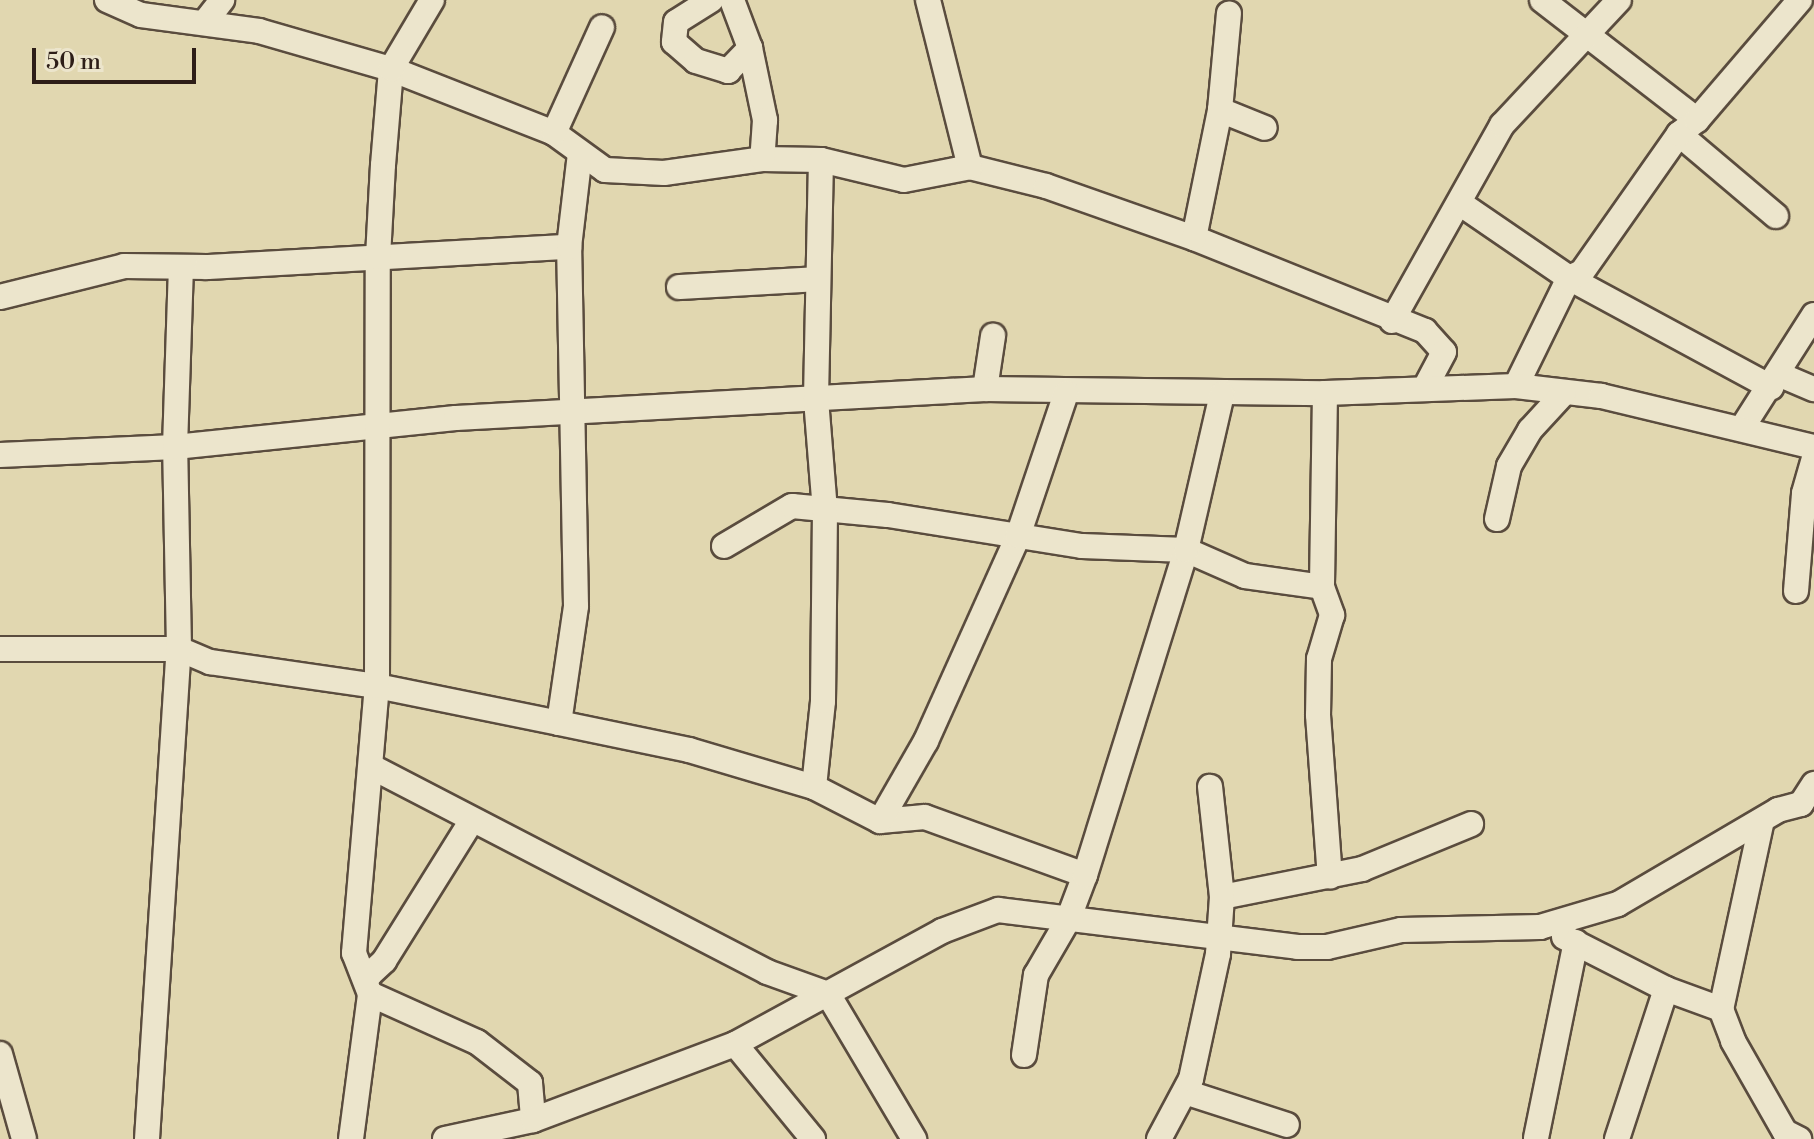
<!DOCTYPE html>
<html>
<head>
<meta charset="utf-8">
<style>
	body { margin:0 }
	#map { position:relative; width:1814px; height:1139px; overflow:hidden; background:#e1d7b0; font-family:"Libre Bodoni",serif }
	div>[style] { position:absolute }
	.roads { filter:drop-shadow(2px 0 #5a4c3e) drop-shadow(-2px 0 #5a4c3e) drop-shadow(0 2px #5a4c3e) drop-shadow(0 -2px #5a4c3e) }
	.minor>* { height:24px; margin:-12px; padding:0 12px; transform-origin:12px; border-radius:12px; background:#ece5cc }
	span { translate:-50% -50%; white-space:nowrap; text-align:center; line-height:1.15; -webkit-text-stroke:8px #ece5cc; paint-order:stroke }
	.scale { position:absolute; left:32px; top:48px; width:164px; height:36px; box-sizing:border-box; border:4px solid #2d1e18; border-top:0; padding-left:10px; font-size:24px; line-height:28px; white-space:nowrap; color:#2d1e18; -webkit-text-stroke:6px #ece5cc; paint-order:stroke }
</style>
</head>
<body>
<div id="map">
	<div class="roads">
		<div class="minor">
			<i style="left:107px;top:0;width:37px;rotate:24deg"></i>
			<i style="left:141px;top:15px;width:119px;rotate:7.7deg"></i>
			<i style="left:259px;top:31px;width:137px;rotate:16.1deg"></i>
			<i style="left:391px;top:69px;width:175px;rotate:21.4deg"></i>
			<i style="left:554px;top:133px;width:63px;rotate:36deg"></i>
			<i style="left:605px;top:170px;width:59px;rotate:2.9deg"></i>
			<i style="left:664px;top:173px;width:99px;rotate:-8.1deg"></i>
			<i style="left:762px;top:159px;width:59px;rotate:1deg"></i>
			<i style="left:821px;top:160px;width:85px;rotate:13.5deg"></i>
			<i style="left:904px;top:180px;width:67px;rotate:-11.1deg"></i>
			<i style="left:970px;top:167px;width:78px;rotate:14deg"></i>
			<i style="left:1046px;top:186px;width:157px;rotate:19.4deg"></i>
			<i style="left:1194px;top:238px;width:249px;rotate:21.9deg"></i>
			<i style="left:1425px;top:331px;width:28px;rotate:48deg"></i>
			<i style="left:1444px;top:352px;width:40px;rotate:118deg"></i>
			<i style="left:711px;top:0;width:41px;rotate:147.8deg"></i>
			<i style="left:676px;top:22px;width:20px;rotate:96deg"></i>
			<i style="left:674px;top:42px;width:29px;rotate:41deg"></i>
			<i style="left:696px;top:61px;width:34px;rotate:17deg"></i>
			<i style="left:728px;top:71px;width:32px;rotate:-46deg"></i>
			<i style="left:732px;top:0;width:51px;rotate:69.4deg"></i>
			<i style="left:750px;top:48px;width:74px;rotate:78.2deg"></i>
			<i style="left:765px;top:120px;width:39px;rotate:94deg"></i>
			<i style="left:928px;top:0;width:172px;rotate:75.9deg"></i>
			<i style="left:1542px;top:0;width:196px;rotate:37.7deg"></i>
			<i style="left:205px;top:22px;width:28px;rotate:-52deg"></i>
			<i style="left:1220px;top:110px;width:48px;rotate:21.8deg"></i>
			<i style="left:554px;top:133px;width:116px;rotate:-65.6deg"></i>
			<i style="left:1679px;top:134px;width:127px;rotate:40.2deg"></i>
			<i style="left:1461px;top:204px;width:131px;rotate:34.4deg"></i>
			<i style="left:1569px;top:278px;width:230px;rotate:28.4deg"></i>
			<i style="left:1194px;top:238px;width:131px;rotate:-78.5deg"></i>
			<i style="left:1220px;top:110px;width:97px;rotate:-84.7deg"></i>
			<i style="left:679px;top:287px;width:137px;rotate:-3.3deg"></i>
			<i style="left:0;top:297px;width:128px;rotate:-14deg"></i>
			<i style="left:124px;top:266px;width:83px;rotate:0.7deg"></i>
			<i style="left:207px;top:267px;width:363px;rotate:-3.2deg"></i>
			<i style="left:1392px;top:321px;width:225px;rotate:-60.7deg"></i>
			<i style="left:1502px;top:125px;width:171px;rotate:-46.9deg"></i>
			<i style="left:1778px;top:374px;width:39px;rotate:23deg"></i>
			<i style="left:1516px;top:386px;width:120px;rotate:-63.9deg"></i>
			<i style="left:1569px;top:278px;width:14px;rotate:-25deg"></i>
			<i style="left:1582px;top:272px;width:169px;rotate:-54.9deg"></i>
			<i style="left:1679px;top:134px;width:23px;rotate:-38deg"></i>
			<i style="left:1697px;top:120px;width:158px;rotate:-49.4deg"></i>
			<i style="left:985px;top:389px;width:54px;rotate:-81.4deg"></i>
			<i style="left:1325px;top:393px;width:194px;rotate:90.9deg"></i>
			<i style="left:1322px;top:587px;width:30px;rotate:70deg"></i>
			<i style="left:1332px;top:615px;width:46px;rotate:106.5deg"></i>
			<i style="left:1319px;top:659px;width:56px;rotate:91deg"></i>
			<i style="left:1318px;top:715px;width:162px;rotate:85.8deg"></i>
			<i style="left:1742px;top:428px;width:134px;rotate:-57.5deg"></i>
			<i style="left:0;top:455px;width:175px;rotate:-2.6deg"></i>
			<i style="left:175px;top:447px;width:282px;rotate:-5.9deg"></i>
			<i style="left:456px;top:418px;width:530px;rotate:-3.14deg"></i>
			<i style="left:985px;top:389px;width:340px;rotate:0.7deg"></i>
			<i style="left:1325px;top:393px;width:191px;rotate:-2.1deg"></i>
			<i style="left:1516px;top:386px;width:86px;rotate:6.7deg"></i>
			<i style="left:1601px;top:396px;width:219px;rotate:13.5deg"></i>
			<i style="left:1497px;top:519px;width:54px;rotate:-77.2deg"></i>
			<i style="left:1509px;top:466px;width:42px;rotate:-59.7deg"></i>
			<i style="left:1530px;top:430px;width:50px;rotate:-47.4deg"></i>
			<i style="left:724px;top:546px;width:79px;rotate:-30.5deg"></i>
			<i style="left:792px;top:506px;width:96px;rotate:5.4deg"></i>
			<i style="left:888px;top:515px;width:196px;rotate:9.1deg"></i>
			<i style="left:1082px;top:546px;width:104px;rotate:2.2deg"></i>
			<i style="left:1186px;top:550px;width:64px;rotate:23.8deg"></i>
			<i style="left:1245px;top:576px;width:78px;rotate:8.1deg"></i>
			<i style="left:1796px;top:591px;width:98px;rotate:-85.3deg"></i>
			<i style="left:1804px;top:493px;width:36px;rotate:-74deg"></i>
			<i style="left:0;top:649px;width:179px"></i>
			<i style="left:179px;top:649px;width:34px;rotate:23deg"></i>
			<i style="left:210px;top:662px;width:169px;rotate:8.2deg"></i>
			<i style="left:377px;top:686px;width:186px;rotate:11.5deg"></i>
			<i style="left:559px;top:723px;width:133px;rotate:11.7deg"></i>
			<i style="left:689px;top:750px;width:130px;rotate:16.5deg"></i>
			<i style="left:814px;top:787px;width:74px;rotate:27.3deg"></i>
			<i style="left:880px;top:821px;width:45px;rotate:-5.1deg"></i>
			<i style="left:925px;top:817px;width:170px;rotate:19.9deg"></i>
			<i style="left:559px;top:723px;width:118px;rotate:-81.7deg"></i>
			<i style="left:576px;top:606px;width:359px;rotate:-91.1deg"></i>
			<i style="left:569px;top:247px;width:94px;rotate:-83.3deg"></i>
			<i style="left:372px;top:767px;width:445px;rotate:27.4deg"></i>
			<i style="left:767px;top:972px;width:65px;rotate:19.8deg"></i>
			<i style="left:828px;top:994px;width:169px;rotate:59.3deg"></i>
			<i style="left:814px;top:787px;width:86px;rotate:-84deg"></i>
			<i style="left:823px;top:701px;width:190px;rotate:-89.4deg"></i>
			<i style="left:825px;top:511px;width:113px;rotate:-94.6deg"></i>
			<i style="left:816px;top:398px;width:238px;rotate:-88.8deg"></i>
			<i style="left:1762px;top:820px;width:193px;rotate:102.2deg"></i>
			<i style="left:1721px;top:1009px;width:34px;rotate:69deg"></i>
			<i style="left:1733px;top:1041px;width:105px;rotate:60.3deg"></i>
			<i style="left:1785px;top:1132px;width:16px;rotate:27deg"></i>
			<i style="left:880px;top:821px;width:92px;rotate:-60.1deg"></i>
			<i style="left:926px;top:741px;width:225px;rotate:-65.8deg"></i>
			<i style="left:1018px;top:536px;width:151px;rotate:-71.4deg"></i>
			<i style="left:1222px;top:897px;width:143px;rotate:-11.3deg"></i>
			<i style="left:1362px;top:869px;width:118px;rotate:-22.4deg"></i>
			<i style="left:1564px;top:937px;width:114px;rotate:27deg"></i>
			<i style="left:1666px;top:989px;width:59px;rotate:20deg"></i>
			<i style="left:362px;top:970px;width:9px;rotate:36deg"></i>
			<i style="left:369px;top:975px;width:21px;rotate:-43deg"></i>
			<i style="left:384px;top:961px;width:164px;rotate:-58deg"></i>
			<i style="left:370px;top:994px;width:117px;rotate:24.2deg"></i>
			<i style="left:477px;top:1042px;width:67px;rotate:37.7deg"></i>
			<i style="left:530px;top:1083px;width:37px;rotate:85deg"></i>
			<i style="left:735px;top:1044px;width:123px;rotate:50.6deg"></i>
			<i style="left:0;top:1054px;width:88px;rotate:74.2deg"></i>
			<i style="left:1024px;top:1055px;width:81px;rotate:-81.5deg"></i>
			<i style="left:1036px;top:975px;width:64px;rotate:-59.8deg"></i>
			<i style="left:1068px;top:920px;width:48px;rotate:-69.3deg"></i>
			<i style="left:1085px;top:875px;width:340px;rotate:-72.7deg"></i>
			<i style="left:1186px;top:550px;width:160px;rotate:-77deg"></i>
			<i style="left:1185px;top:1092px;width:107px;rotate:17.9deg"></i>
			<i style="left:1536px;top:1138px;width:200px;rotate:-78.5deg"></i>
			<i style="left:147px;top:1139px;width:491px;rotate:-86.3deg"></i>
			<i style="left:179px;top:649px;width:202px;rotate:-91.1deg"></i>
			<i style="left:175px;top:447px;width:179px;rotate:-88.1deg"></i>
			<i style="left:351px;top:1139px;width:146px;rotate:-82.5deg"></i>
			<i style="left:370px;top:994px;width:44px;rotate:-111.3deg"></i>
			<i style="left:354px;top:953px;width:268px;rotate:-85.1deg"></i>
			<i style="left:377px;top:686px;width:429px;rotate:-89.9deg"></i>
			<i style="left:378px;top:257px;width:92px;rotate:-86.9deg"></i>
			<i style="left:383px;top:165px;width:96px;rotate:-85.2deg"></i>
			<i style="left:391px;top:69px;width:80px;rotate:-59.3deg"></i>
			<i style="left:445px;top:1139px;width:90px;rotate:-12.2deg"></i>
			<i style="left:533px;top:1120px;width:216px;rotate:-20.6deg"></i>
			<i style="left:735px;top:1044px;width:236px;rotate:-28.6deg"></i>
			<i style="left:942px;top:931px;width:60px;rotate:-20.6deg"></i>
			<i style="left:998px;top:910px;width:302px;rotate:7deg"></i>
			<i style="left:1298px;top:947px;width:29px"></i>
			<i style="left:1327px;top:947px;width:76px;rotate:-12.9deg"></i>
			<i style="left:1401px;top:930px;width:139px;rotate:-1.2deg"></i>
			<i style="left:1540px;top:927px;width:81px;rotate:-16.4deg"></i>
			<i style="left:1618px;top:904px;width:186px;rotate:-30.4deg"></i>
			<i style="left:1778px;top:810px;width:24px;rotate:-15deg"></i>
			<i style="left:1801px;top:804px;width:24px;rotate:-57deg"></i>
			<i style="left:1159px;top:1139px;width:68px;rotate:-61.9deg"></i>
			<i style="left:1191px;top:1079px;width:128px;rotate:-77.8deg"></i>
			<i style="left:1218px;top:954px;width:57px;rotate:-86deg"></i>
			<i style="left:1222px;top:897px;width:111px;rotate:-96.2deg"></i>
			<i style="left:1617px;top:1139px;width:158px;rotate:-71.9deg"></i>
		</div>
	</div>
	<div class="scale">50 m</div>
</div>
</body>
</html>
